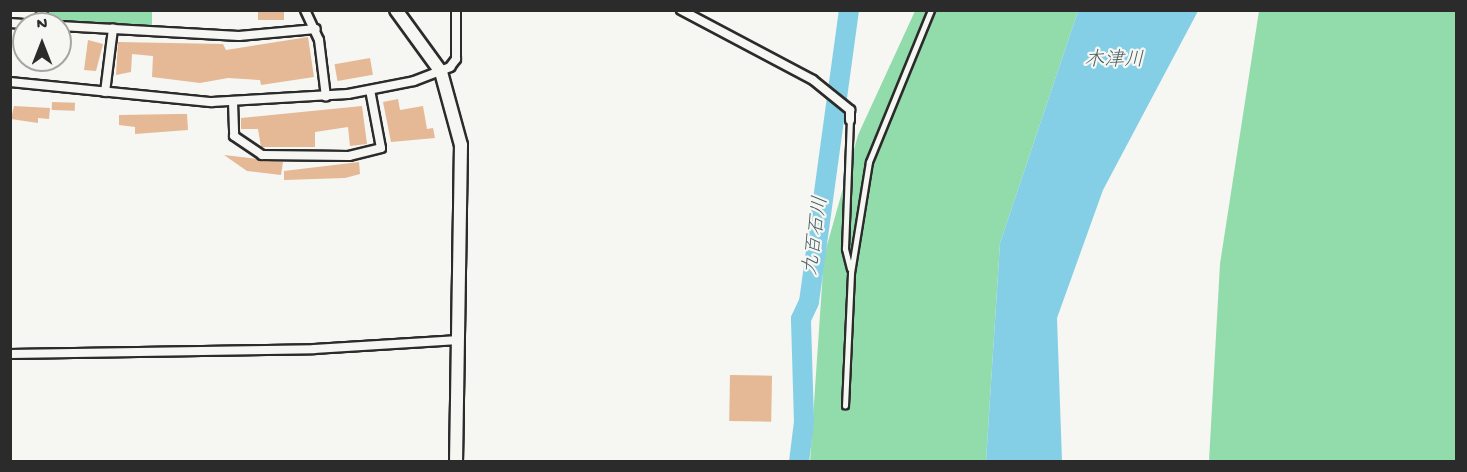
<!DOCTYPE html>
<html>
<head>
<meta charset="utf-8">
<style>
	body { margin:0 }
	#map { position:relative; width:1467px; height:472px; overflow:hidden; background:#f6f6f2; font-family:"Gochi Hand","Klee One",sans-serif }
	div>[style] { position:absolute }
	.green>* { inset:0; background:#92dbab }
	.water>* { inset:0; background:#85cfe6 }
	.river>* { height:20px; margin:-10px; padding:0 10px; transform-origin:10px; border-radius:10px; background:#85cfe6 }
	.building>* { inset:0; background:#e5b995; transform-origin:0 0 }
	.roads { filter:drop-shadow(2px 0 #2b2b2b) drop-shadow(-2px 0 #2b2b2b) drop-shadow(0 2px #2b2b2b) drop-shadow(0 -2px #2b2b2b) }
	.lane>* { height:4.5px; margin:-2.25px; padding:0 2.25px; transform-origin:2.25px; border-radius:2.25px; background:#f6f6f2 }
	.street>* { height:8px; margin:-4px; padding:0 4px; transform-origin:4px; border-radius:4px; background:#f6f6f2 }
	.secondary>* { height:12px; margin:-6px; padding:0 6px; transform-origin:6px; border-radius:6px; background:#f6f6f2 }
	span { translate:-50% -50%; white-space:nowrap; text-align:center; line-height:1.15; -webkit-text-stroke:4.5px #f6f6f2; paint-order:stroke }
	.water-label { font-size:20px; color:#465c63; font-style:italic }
	.frame { position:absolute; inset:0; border:12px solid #2b2b2b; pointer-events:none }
	.north { position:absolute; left:12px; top:12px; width:60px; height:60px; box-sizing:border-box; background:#f6f6f2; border:2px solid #a5a5a2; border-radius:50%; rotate:0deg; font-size:16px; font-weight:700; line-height:24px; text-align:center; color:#2b2b2b }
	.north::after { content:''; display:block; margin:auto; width:21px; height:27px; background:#2b2b2b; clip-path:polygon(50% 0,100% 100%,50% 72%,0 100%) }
</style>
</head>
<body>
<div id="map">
	<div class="green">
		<i style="clip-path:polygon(48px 10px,152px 11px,152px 27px,49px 21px)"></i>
		<i style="clip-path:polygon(915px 11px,1078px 11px,1000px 243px,986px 461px,810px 462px,824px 256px,858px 135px)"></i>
		<i style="clip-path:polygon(1259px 11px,1456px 11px,1456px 461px,1209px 461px,1220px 264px)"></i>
	</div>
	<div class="water">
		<i style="clip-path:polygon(1078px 11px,1198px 11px,1103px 190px,1057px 318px,1062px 461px,986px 461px,1000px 243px)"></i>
	</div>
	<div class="river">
		<i style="left:799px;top:462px;width:40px;rotate:-82.9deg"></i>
		<i style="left:804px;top:422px;width:103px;rotate:-91.7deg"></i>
		<i style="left:801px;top:319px;width:19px;rotate:-65deg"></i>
		<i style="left:809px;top:302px;width:295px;rotate:-82.2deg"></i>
	</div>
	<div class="building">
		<i style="left:258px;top:10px;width:26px;height:10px"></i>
		<i style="clip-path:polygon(308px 37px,314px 77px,261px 85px,260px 80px,228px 78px,200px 83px,152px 77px,153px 56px,132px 54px,131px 72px,116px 75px,118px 42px,223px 44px,226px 50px)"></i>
		<i style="clip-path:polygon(88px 40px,103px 44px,96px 71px,84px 70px)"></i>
		<i style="left:370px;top:58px;width:17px;height:36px;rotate:80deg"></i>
		<i style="clip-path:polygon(398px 99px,400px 110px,423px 106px,427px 129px,433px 128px,435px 138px,391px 142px,383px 102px)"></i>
		<i style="left:52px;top:102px;width:23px;height:8px;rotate:2deg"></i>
		<i style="clip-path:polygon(14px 106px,50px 108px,49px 119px,38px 118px,38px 123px,11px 119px)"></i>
		<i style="clip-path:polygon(362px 106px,367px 144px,350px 146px,348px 127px,315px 132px,315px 147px,261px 147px,258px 129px,241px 129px,241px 118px)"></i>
		<i style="clip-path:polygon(178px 114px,187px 114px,188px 130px,135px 134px,135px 127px,119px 125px,119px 115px)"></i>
		<i style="clip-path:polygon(224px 155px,283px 162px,281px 175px,247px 171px)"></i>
		<i style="clip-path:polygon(359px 162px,360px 174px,345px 178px,284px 180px,284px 171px)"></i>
		<i style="left:730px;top:375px;width:42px;height:46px;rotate:1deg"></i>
	</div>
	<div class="roads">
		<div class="lane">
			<i style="left:850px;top:269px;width:21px;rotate:-104deg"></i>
			<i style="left:845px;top:249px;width:129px;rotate:-87.8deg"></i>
			<i style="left:845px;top:406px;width:133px;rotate:-87.4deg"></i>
			<i style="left:851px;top:273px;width:112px;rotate:-80.8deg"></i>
			<i style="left:869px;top:162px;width:164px;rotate:-67.8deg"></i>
		</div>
		<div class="street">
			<i style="left:305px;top:10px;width:33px;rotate:65deg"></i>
			<i style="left:319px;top:40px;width:57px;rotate:83deg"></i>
			<i style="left:681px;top:10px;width:149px;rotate:27.9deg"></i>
			<i style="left:813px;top:80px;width:48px;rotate:39deg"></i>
			<i style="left:850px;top:110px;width:10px;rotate:90deg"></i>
			<i style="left:10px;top:23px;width:14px;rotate:4deg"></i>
			<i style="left:37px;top:24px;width:15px;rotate:-67deg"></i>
			<i style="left:60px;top:26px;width:179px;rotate:3.2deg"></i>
			<i style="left:239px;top:36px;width:77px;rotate:-5.2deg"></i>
			<i style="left:10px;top:82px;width:203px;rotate:5.7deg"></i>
			<i style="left:212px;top:102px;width:136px;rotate:-3.4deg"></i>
			<i style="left:348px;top:94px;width:67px;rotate:-11.1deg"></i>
			<i style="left:414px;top:81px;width:39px;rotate:-21deg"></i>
			<i style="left:450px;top:67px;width:10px;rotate:-53deg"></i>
			<i style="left:456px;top:59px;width:49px;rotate:-90deg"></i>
			<i style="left:105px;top:92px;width:64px;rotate:-82.8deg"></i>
			<i style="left:233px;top:102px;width:34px;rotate:88deg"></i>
			<i style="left:234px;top:136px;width:34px;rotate:34deg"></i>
			<i style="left:262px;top:155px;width:87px;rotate:0.7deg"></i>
			<i style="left:349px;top:156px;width:33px;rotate:-14deg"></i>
			<i style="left:381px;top:148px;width:59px;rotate:-100.7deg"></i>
			<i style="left:10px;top:354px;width:304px;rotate:-0.9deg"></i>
			<i style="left:314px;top:349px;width:145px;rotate:-3.6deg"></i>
		</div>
		<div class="secondary">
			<i style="left:396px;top:10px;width:77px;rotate:54deg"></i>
			<i style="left:441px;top:72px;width:76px;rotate:74.7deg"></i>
			<i style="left:461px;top:145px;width:317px;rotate:90.9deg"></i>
		</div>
	</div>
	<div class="water-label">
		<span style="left:1114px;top:61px">木津川</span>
		<span style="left:817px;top:236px;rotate:-82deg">九百石川</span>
	</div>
	<div class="frame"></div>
	<div class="north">N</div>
</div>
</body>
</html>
